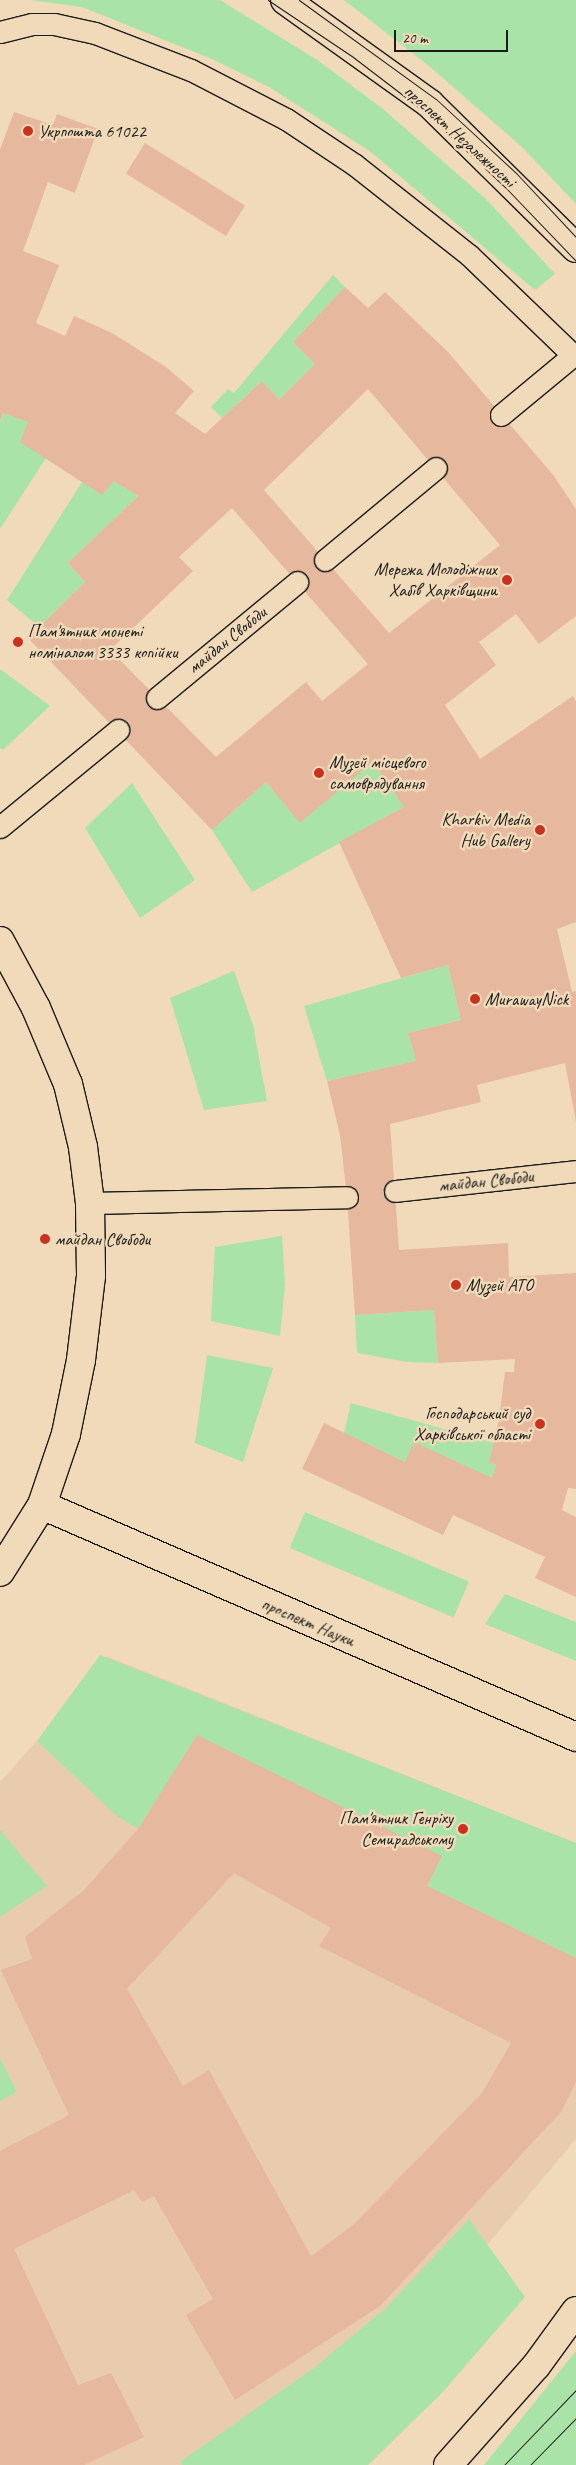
<!DOCTYPE html>
<html>
<head>
<meta charset="utf-8">
<style>
	body { margin:0 }
	#map { position:relative; width:576px; height:2465px; overflow:hidden; background:#f0dab9; font-family:Caveat,sans-serif }
	div>[style] { position:absolute }
	.built>* { inset:0; background:#e9ccae }
	.green>* { inset:0; background:#aae3a7; transform-origin:0 0 }
	.building>* { inset:0; background:#e6b89e; transform-origin:0 0 }
	.roads { filter:drop-shadow(1px 0 #1c1c1c) drop-shadow(-1px 0 #1c1c1c) drop-shadow(0 1px #1c1c1c) drop-shadow(0 -1px #1c1c1c) }
	.lane>* { height:21px; margin:-10.5px; padding:0 10.5px; transform-origin:10.5px; border-radius:10.5px; background:#f0dab9 }
	.secondary>* { height:28px; margin:-14px; padding:0 14px; transform-origin:14px; border-radius:14px; background:#f0dab9 }
	.primary>* { height:28px; margin:-14px; padding:0 14px; transform-origin:14px; border-radius:14px; background:#f0dab9 }
	.tram>* { height:1px; margin:-0.5px; padding:0 0.5px; transform-origin:0.5px; border-radius:0.5px; background:#1c1c1c }
	.dots>* { width:14px; height:14px; translate:-50% -50%; box-sizing:border-box; border:2px solid #f0dab9; border-radius:50% }
	span { translate:-50% -50%; white-space:nowrap; text-align:center; line-height:1.15; -webkit-text-stroke:5px #f0dab9; paint-order:stroke }
	.poi-label { font-size:18px; color:#1c1c1c }
	.left { translate:0 -50%; text-align:left }
	.right { translate:-100% -50%; text-align:right }
	.street-label { font-size:18px; color:#1c1c1c }
	.scale { position:absolute; left:394px; top:30px; width:114px; height:22px; box-sizing:border-box; border:2px solid #1c1c1c; border-top:0; padding-left:6px; font-size:15px; line-height:18px; white-space:nowrap; color:#1c1c1c; -webkit-text-stroke:4px #f0dab9; paint-order:stroke }
</style>
</head>
<body>
<div id="map">
	<div class="built">
		<i style="clip-path:polygon(106px 1656px,576px 1843px,576px 2139px,413px 2333px,273px 2465px,0 2465px,0 1782px,62px 1713px)"></i>
	</div>
	<div class="green">
		<i style="clip-path:polygon(30px 0,220px 0,319px 61px,383px 109px,486px 199px,555px 274px,535px 290px,371px 152px,269px 87px,212px 59px,82px 7px)"></i>
		<i style="clip-path:polygon(344px 0,576px 0,576px 204px,522px 147px,429px 66px)"></i>
		<i style="clip-path:polygon(333px 275px,345px 287px,293px 342px,315px 364px,279px 400px,262px 381px,222px 418px,211px 407px,228px 389px,234px 393px)"></i>
		<i style="clip-path:polygon(3px 413px,28px 422px,46px 458px,0 529px,0 422px)"></i>
		<i style="clip-path:polygon(114px 481px,138px 496px,68px 563px,85px 582px,39px 627px,7px 600px,82px 482px)"></i>
		<i style="clip-path:polygon(0 669px,50px 706px,3px 750px,0 748px)"></i>
		<i style="clip-path:polygon(373px 762px,404px 807px,252px 892px,212px 830px,266px 782px,300px 822px)"></i>
		<i style="clip-path:polygon(132px 783px,195px 880px,140px 918px,85px 828px)"></i>
		<i style="clip-path:polygon(448px 965px,461px 1020px,408px 1033px,416px 1061px,327px 1081px,304px 1006px)"></i>
		<i style="clip-path:polygon(234px 971px,253px 1025px,267px 1101px,204px 1110px,170px 998px)"></i>
		<i style="clip-path:polygon(282px 1236px,285px 1285px,280px 1336px,211px 1321px,215px 1247px)"></i>
		<i style="clip-path:polygon(434px 1310px,438px 1363px,407px 1362px,357px 1353px,355px 1315px)"></i>
		<i style="clip-path:polygon(207px 1355px,273px 1368px,243px 1462px,195px 1443px)"></i>
		<i style="clip-path:polygon(351px 1403px,494px 1443px,490px 1463px,496px 1464px,492px 1478px,405px 1462px,344px 1433px)"></i>
		<i style="left:305px;top:1512px;width:178px;height:39px;rotate:23deg"></i>
		<i style="clip-path:polygon(505px 1594px,576px 1622px,576px 1661px,485px 1624px)"></i>
		<i style="clip-path:polygon(100px 1655px,576px 1843px,576px 1958px,427px 1886px,442px 1856px,422px 1847px,138px 1829px,117px 1816px,37px 1741px)"></i>
		<i style="clip-path:polygon(0 1830px,47px 1886px,0 1917px)"></i>
		<i style="clip-path:polygon(0 2058px,17px 2092px,0 2101px)"></i>
		<i style="clip-path:polygon(469px 2219px,525px 2297px,442px 2393px,368px 2465px,182px 2465px,180px 2462px,314px 2368px,387px 2307px)"></i>
		<i style="clip-path:polygon(576px 2351px,576px 2465px,484px 2465px)"></i>
	</div>
	<div class="building">
		<i style="clip-path:polygon(evenodd,14px 112px,53px 125px,57px 114px,98px 129px,75px 193px,48px 182px,23px 251px,59px 265px,36px 323px,65px 336px,74px 316px,112px 333px,166px 367px,194px 391px,175px 413px,205px 434px,262px 381px,279px 400px,315px 364px,293px 342px,345px 287px,368px 308px,385px 292px,448px 352px,554px 476px,576px 509px,576px 616px,539px 644px,516px 614px,479px 642px,496px 665px,445px 705px,480px 759px,573px 696px,576px 701px,576px 922px,557px 929px,572px 992px,576px 991px,576px 1122px,565px 1063px,477px 1085px,481px 1102px,390px 1124px,399px 1250px,508px 1243px,509px 1277px,576px 1273px,576px 1489px,568px 1488px,562px 1510px,576px 1517px,576px 1597px,535px 1578px,545px 1557px,453px 1515px,443px 1535px,302px 1469px,324px 1423px,405px 1462px,414px 1442px,492px 1478px,496px 1464px,489px 1463px,499px 1419px,505px 1372px,514px 1372px,515px 1359px,438px 1363px,434px 1310px,355px 1315px,347px 1197px,340px 1135px,327px 1081px,416px 1061px,408px 1033px,461px 1020px,448px 965px,401px 978px,339px 842px,404px 807px,373px 762px,300px 823px,266px 782px,212px 830px,28px 638px,85px 582px,68px 563px,138px 496px,114px 481px,102px 495px,20px 442px,28px 422px,3px 413px,0 421px,0 150px,14px 112px,368px 389px,500px 545px,389px 633px,264px 490px,368px 389px,14px 112px,232px 508px,368px 664px,322px 701px,306px 682px,216px 757px,110px 650px,193px 571px,179px 557px,232px 508px)"></i>
		<i style="left:145px;top:143px;width:118px;height:36px;rotate:32deg"></i>
		<i style="clip-path:polygon(evenodd,197px 1735px,442px 1856px,427px 1886px,576px 1958px,576px 2082px,561px 2112px,380px 2306px,235px 2400px,186px 2315px,213px 2299px,154px 2196px,142px 2202px,134px 2190px,14px 2249px,78px 2385px,111px 2373px,144px 2437px,84px 2465px,0 2465px,0 2151px,69px 2115px,1px 1970px,32px 1959px,25px 1937px,84px 1890px,138px 1829px,197px 1735px,234px 1873px,331px 1928px,319px 1946px,511px 2043px,482px 2093px,353px 2225px,311px 2256px,209px 2070px,183px 2086px,127px 1989px,234px 1873px)"></i>
	</div>
	<div class="roads">
		<div class="lane">
			<i style="left:0;top:32px;width:33px;rotate:-14deg"></i>
			<i style="left:32px;top:24px;width:22px"></i>
			<i style="left:54px;top:24px;width:42px;rotate:12.4deg"></i>
			<i style="left:95px;top:33px;width:103px;rotate:21.1deg"></i>
			<i style="left:191px;top:70px;width:107px;rotate:27.3deg"></i>
			<i style="left:286px;top:119px;width:83px;rotate:33.7deg"></i>
			<i style="left:355px;top:165px;width:145px;rotate:38.3deg"></i>
			<i style="left:469px;top:255px;width:144px;rotate:43.9deg"></i>
			<i style="left:501px;top:415px;width:97px;rotate:-39.6deg"></i>
			<i style="left:325px;top:560px;width:144px;rotate:-39.7deg"></i>
			<i style="left:157px;top:698px;width:182px;rotate:-39.6deg"></i>
			<i style="left:0;top:827px;width:153px;rotate:-39.4deg"></i>
			<i style="left:395px;top:1191px;width:182px;rotate:-6.3deg"></i>
			<i style="left:90px;top:1203px;width:257px;rotate:-1.3deg"></i>
		</div>
		<div class="secondary">
			<i style="left:0;top:941px;width:76px;rotate:61.8deg"></i>
			<i style="left:36px;top:1008px;width:82px;rotate:67.2deg"></i>
			<i style="left:68px;top:1084px;width:65px;rotate:76.6deg"></i>
			<i style="left:83px;top:1147px;width:56px;rotate:82.9deg"></i>
			<i style="left:90px;top:1203px;width:73px;rotate:89.2deg"></i>
			<i style="left:91px;top:1276px;width:85px;rotate:96.8deg"></i>
			<i style="left:81px;top:1360px;width:76px;rotate:101.5deg"></i>
			<i style="left:66px;top:1434px;width:75px;rotate:108.7deg"></i>
			<i style="left:42px;top:1505px;width:79px;rotate:122.1deg"></i>
			<i style="left:42px;top:1505px;width:582px;rotate:23.48deg"></i>
		</div>
		<div class="primary">
			<i style="left:285px;top:0;width:178px;rotate:35.6deg"></i>
			<i style="left:430px;top:104px;width:205px;rotate:44.6deg"></i>
			<i style="left:448px;top:2465px;width:132px;rotate:-48.4deg"></i>
			<i style="left:536px;top:2366px;width:68px;rotate:-54deg"></i>
		</div>
	</div>
	<div class="tram">
		<i style="left:268px;top:0;width:102px;rotate:33.8deg"></i>
		<i style="left:353px;top:57px;width:91px;rotate:37.4deg"></i>
		<i style="left:425px;top:112px;width:110px;rotate:43.2deg"></i>
		<i style="left:505px;top:187px;width:103px;rotate:46.2deg"></i>
		<i style="left:299px;top:0;width:169px;rotate:35.9deg"></i>
		<i style="left:436px;top:99px;width:110px;rotate:42.8deg"></i>
		<i style="left:517px;top:174px;width:86px;rotate:46.9deg"></i>
		<i style="left:504px;top:2465px;width:104px;rotate:-46.2deg"></i>
		<i style="left:530px;top:2465px;width:66px;rotate:-45.6deg"></i>
	</div>
	<div class="dots">
		<i style="left:28px;top:131px;background:#c8321e"></i>
		<i style="left:507px;top:580px;background:#c8321e"></i>
		<i style="left:18px;top:642px;background:#c8321e"></i>
		<i style="left:319px;top:773px;background:#c8321e"></i>
		<i style="left:540px;top:830px;background:#c8321e"></i>
		<i style="left:475px;top:999px;background:#c8321e"></i>
		<i style="left:45px;top:1239px;background:#c8321e"></i>
		<i style="left:456px;top:1285px;background:#c8321e"></i>
		<i style="left:540px;top:1424px;background:#c8321e"></i>
		<i style="left:463px;top:1829px;background:#c8321e"></i>
	</div>
	<div class="poi-label">
		<span class="left" style="left:38px;top:131px">Укрпошта 61022</span>
		<span class="right" style="left:497px;top:580px">Мережа Молодіжних<br>Хабів Харківщини</span>
		<span class="left" style="left:28px;top:642px">Пам'ятник монеті<br>номіналом 3333 копійки</span>
		<span class="left" style="left:329px;top:773px">Музей місцевого<br>самоврядування</span>
		<span class="right" style="left:530px;top:830px">Kharkiv Media<br>Hub Gallery</span>
		<span class="left" style="left:485px;top:999px">MurawayNick</span>
		<span class="left" style="left:55px;top:1239px">майдан Свободи</span>
		<span class="left" style="left:466px;top:1285px">Музей АТО</span>
		<span class="right" style="left:530px;top:1424px">Господарський суд<br>Харківської області</span>
		<span class="right" style="left:453px;top:1829px">Пам'ятник Генріху<br>Семирадському</span>
	</div>
	<div class="street-label">
		<span style="left:460px;top:136px;rotate:42deg">проспект Незалежності</span>
		<span style="left:227px;top:640px;rotate:-39deg">майдан Свободи</span>
		<span style="left:486px;top:1181px;rotate:-6deg">майдан Свободи</span>
		<span style="left:308px;top:1622px;rotate:23deg">проспект Науки</span>
	</div>
	<div class="scale">20 m</div>
</div>
</body>
</html>
